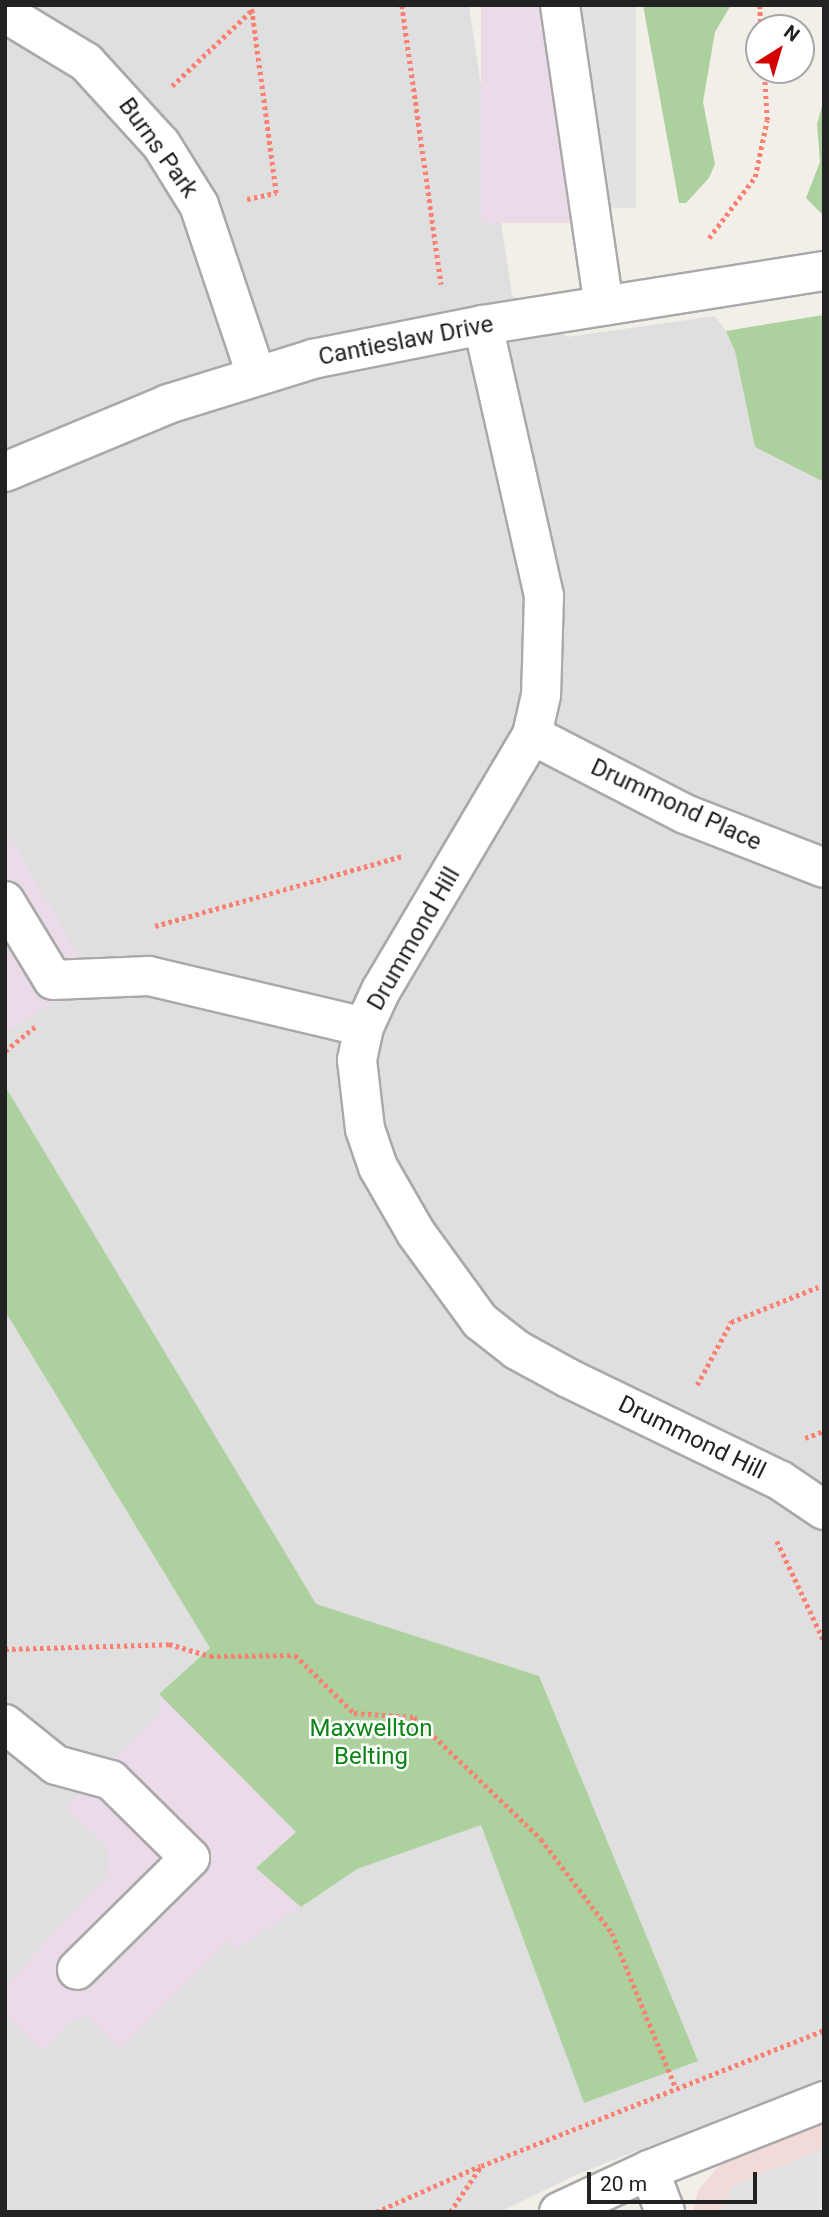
<!DOCTYPE html>
<html>
<head>
<meta charset="utf-8">
<style>
	body { margin:0 }
	#map { position:relative; width:829px; height:2217px; overflow:hidden; background:#f2efe9; font-family:Roboto,sans-serif }
	div>[style] { position:absolute }
	.residential>* { inset:0; background:#e0dfdf }
	.commercial>* { inset:0; background:#f2dad9 }
	.industrial>* { inset:0; background:#ebdbe8; transform-origin:0 0 }
	.forest>* { inset:0; background:#add19e }
	.parking>* { inset:0; background:#e2e2e2; transform-origin:0 0 }
	.path>* { height:4.5px; margin-top:-2.25px; transform-origin:0; background:repeating-linear-gradient(90deg,#fa8072 0 3.5px,transparent 0 7px) }
	.roads { filter:drop-shadow(2px 0 #a9a9a9) drop-shadow(-2px 0 #a9a9a9) drop-shadow(0 2px #a9a9a9) drop-shadow(0 -2px #a9a9a9) }
	.minor>* { height:38px; margin:-19px; padding:0 19px; transform-origin:19px; border-radius:19px; background:#fff }
	span { translate:-50% -50%; white-space:nowrap; text-align:center; line-height:1.15; -webkit-text-stroke:5px #fff; paint-order:stroke }
	.street-label { font-size:24px; color:#222 }
	.park-label { font-size:24px; color:#0c8416 }
	.frame { position:absolute; inset:0; border:7px solid #222; pointer-events:none }
	.north { position:absolute; left:745px; top:14px; width:70px; height:70px; box-sizing:border-box; background:#fff; border:2px solid #a7a7a7; border-radius:50%; rotate:37deg; font-size:19px; font-weight:700; line-height:28px; text-align:center; color:#222 }
	.north::after { content:''; display:block; margin:auto; width:24px; height:32px; background:#d40000; clip-path:polygon(50% 0,100% 100%,50% 72%,0 100%) }
	.scale { position:absolute; left:587px; top:2172px; width:170px; height:32px; box-sizing:border-box; border:4px solid #222; border-top:0; padding-left:9px; font-size:21px; line-height:24px; white-space:nowrap; color:#222; -webkit-text-stroke:5px #fff; paint-order:stroke }
</style>
</head>
<body>
<div id="map">
	<div class="residential">
		<i style="clip-path:polygon(5px 5px,469px 5px,512px 295px,567px 337px,715px 316px,726px 331px,824px 315px,824px 2078px,580px 2173px,500px 2212px,5px 2212px)"></i>
	</div>
	<div class="commercial">
		<i style="clip-path:polygon(824px 2121px,824px 2212px,693px 2212px,698px 2190px,724px 2160px)"></i>
	</div>
	<div class="industrial">
		<i style="left:481px;top:5px;width:102px;height:218px"></i>
		<i style="clip-path:polygon(5px 828px,78px 956px,74px 997px,57px 1001px,5px 1032px)"></i>
		<i style="clip-path:polygon(159px 1694px,296px 1832px,256px 1868px,301px 1907px,234px 1951px,228px 1940px,120px 2049px,86px 2015px,72px 2020px,42px 2051px,5px 2014px,5px 1986px,107px 1875px,110px 1856px,104px 1844px,66px 1807px,161px 1712px)"></i>
	</div>
	<div class="forest">
		<i style="clip-path:polygon(643px 5px,731px 5px,715px 32px,703px 102px,715px 164px,709px 178px,686px 203px,679px 203px)"></i>
		<i style="clip-path:polygon(824px 99px,824px 216px,806px 198px,820px 162px,817px 124px)"></i>
		<i style="clip-path:polygon(824px 315px,824px 482px,755px 447px,735px 351px,726px 331px)"></i>
		<i style="clip-path:polygon(5px 1086px,316px 1604px,539px 1676px,698px 2061px,584px 2103px,481px 1825px,357px 1869px,301px 1907px,256px 1868px,296px 1832px,159px 1694px,210px 1648px,5px 1311px)"></i>
	</div>
	<div class="parking">
		<i style="left:583px;top:5px;width:53px;height:203px"></i>
		<i style="clip-path:polygon(824px 2149px,824px 2212px,721px 2212px,733px 2185px)"></i>
	</div>
	<div class="path">
		<i style="left:402px;top:5px;width:282px;rotate:82deg"></i>
		<i style="left:760px;top:5px;width:23px;rotate:88deg"></i>
		<i style="left:172px;top:86px;width:109px;rotate:-43.5deg"></i>
		<i style="left:247px;top:199px;width:30px;rotate:-12deg"></i>
		<i style="left:276px;top:193px;width:190px;rotate:-97.6deg"></i>
		<i style="left:709px;top:238px;width:76px;rotate:-53deg"></i>
		<i style="left:755px;top:177px;width:58px;rotate:-78.1deg"></i>
		<i style="left:767px;top:120px;width:50px;rotate:-93.4deg"></i>
		<i style="left:155px;top:926px;width:258px;rotate:-15.8deg"></i>
		<i style="left:5px;top:1051px;width:41px;rotate:-39.1deg"></i>
		<i style="left:697px;top:1385px;width:72px;rotate:-61.6deg"></i>
		<i style="left:731px;top:1322px;width:94px;rotate:-21.9deg"></i>
		<i style="left:805px;top:1438px;width:20px;rotate:-20deg"></i>
		<i style="left:777px;top:1541px;width:110px;rotate:64.8deg"></i>
		<i style="left:5px;top:1649px;width:164px;rotate:-1.7deg"></i>
		<i style="left:169px;top:1644px;width:43px;rotate:16.3deg"></i>
		<i style="left:210px;top:1656px;width:85px;rotate:-0.7deg"></i>
		<i style="left:295px;top:1655px;width:83px;rotate:44.5deg"></i>
		<i style="left:354px;top:1713px;width:60px;rotate:3.8deg"></i>
		<i style="left:414px;top:1717px;width:176px;rotate:43.8deg"></i>
		<i style="left:541px;top:1839px;width:118px;rotate:52.9deg"></i>
		<i style="left:612px;top:1933px;width:165px;rotate:67.6deg"></i>
		<i style="left:376px;top:2212px;width:114px;rotate:-23.9deg"></i>
		<i style="left:450px;top:2212px;width:55px;rotate:-56deg"></i>
		<i style="left:481px;top:2166px;width:369px;rotate:-21.6deg"></i>
	</div>
	<div class="roads">
		<div class="minor">
			<i style="left:560px;top:5px;width:304px;rotate:81.7deg"></i>
			<i style="left:5px;top:13px;width:95px;rotate:31.2deg"></i>
			<i style="left:86px;top:62px;width:111px;rotate:47.6deg"></i>
			<i style="left:161px;top:144px;width:72px;rotate:58.1deg"></i>
			<i style="left:199px;top:205px;width:178px;rotate:71.4deg"></i>
			<i style="left:483px;top:325px;width:278px;rotate:77.3deg"></i>
			<i style="left:544px;top:596px;width:99px;rotate:91.7deg"></i>
			<i style="left:541px;top:695px;width:41px;rotate:102.7deg"></i>
			<i style="left:532px;top:735px;width:296px;rotate:120.6deg"></i>
			<i style="left:381px;top:990px;width:41px;rotate:114.7deg"></i>
			<i style="left:364px;top:1027px;width:34px;rotate:102deg"></i>
			<i style="left:357px;top:1060px;width:69px;rotate:83.4deg"></i>
			<i style="left:365px;top:1129px;width:40px;rotate:71.1deg"></i>
			<i style="left:378px;top:1167px;width:76px;rotate:60.1deg"></i>
			<i style="left:416px;top:1233px;width:109px;rotate:54deg"></i>
			<i style="left:480px;top:1321px;width:47px;rotate:38.1deg"></i>
			<i style="left:517px;top:1350px;width:58px;rotate:28.8deg"></i>
			<i style="left:568px;top:1378px;width:237px;rotate:25.8deg"></i>
			<i style="left:781px;top:1481px;width:52px;rotate:34deg"></i>
			<i style="left:5px;top:472px;width:177px;rotate:-22.6deg"></i>
			<i style="left:168px;top:404px;width:152px;rotate:-17.2deg"></i>
			<i style="left:313px;top:359px;width:173px;rotate:-11.3deg"></i>
			<i style="left:483px;top:325px;width:345px;rotate:-9deg"></i>
			<i style="left:532px;top:735px;width:172px;rotate:27.3deg"></i>
			<i style="left:685px;top:814px;width:149px;rotate:21.2deg"></i>
			<i style="left:5px;top:901px;width:92px;rotate:58.7deg"></i>
			<i style="left:53px;top:980px;width:96px;rotate:-2.4deg"></i>
			<i style="left:149px;top:976px;width:221px;rotate:13.3deg"></i>
			<i style="left:5px;top:1724px;width:65px;rotate:38.8deg"></i>
			<i style="left:56px;top:1765px;width:57px;rotate:15.3deg"></i>
			<i style="left:111px;top:1780px;width:111px;rotate:44.6deg"></i>
			<i style="left:190px;top:1858px;width:159px;rotate:135.3deg"></i>
			<i style="left:649px;top:2170px;width:45px;rotate:69.1deg"></i>
			<i style="left:559px;top:2212px;width:99px;rotate:-25deg"></i>
			<i style="left:649px;top:2170px;width:188px;rotate:-21.5deg"></i>
		</div>
	</div>
	<div class="street-label">
		<span style="left:158px;top:148px;rotate:54deg">Burns Park</span>
		<span style="left:406px;top:341px;rotate:-11deg">Cantieslaw Drive</span>
		<span style="left:676px;top:805px;rotate:25deg">Drummond Place</span>
		<span style="left:414px;top:939px;rotate:-60deg">Drummond Hill</span>
		<span style="left:692px;top:1438px;rotate:26deg">Drummond Hill</span>
	</div>
	<div class="park-label">
		<span style="left:371px;top:1743px">Maxwellton<br>Belting</span>
	</div>
	<div class="frame"></div>
	<div class="north">N</div>
	<div class="scale">20 m</div>
</div>
</body>
</html>
